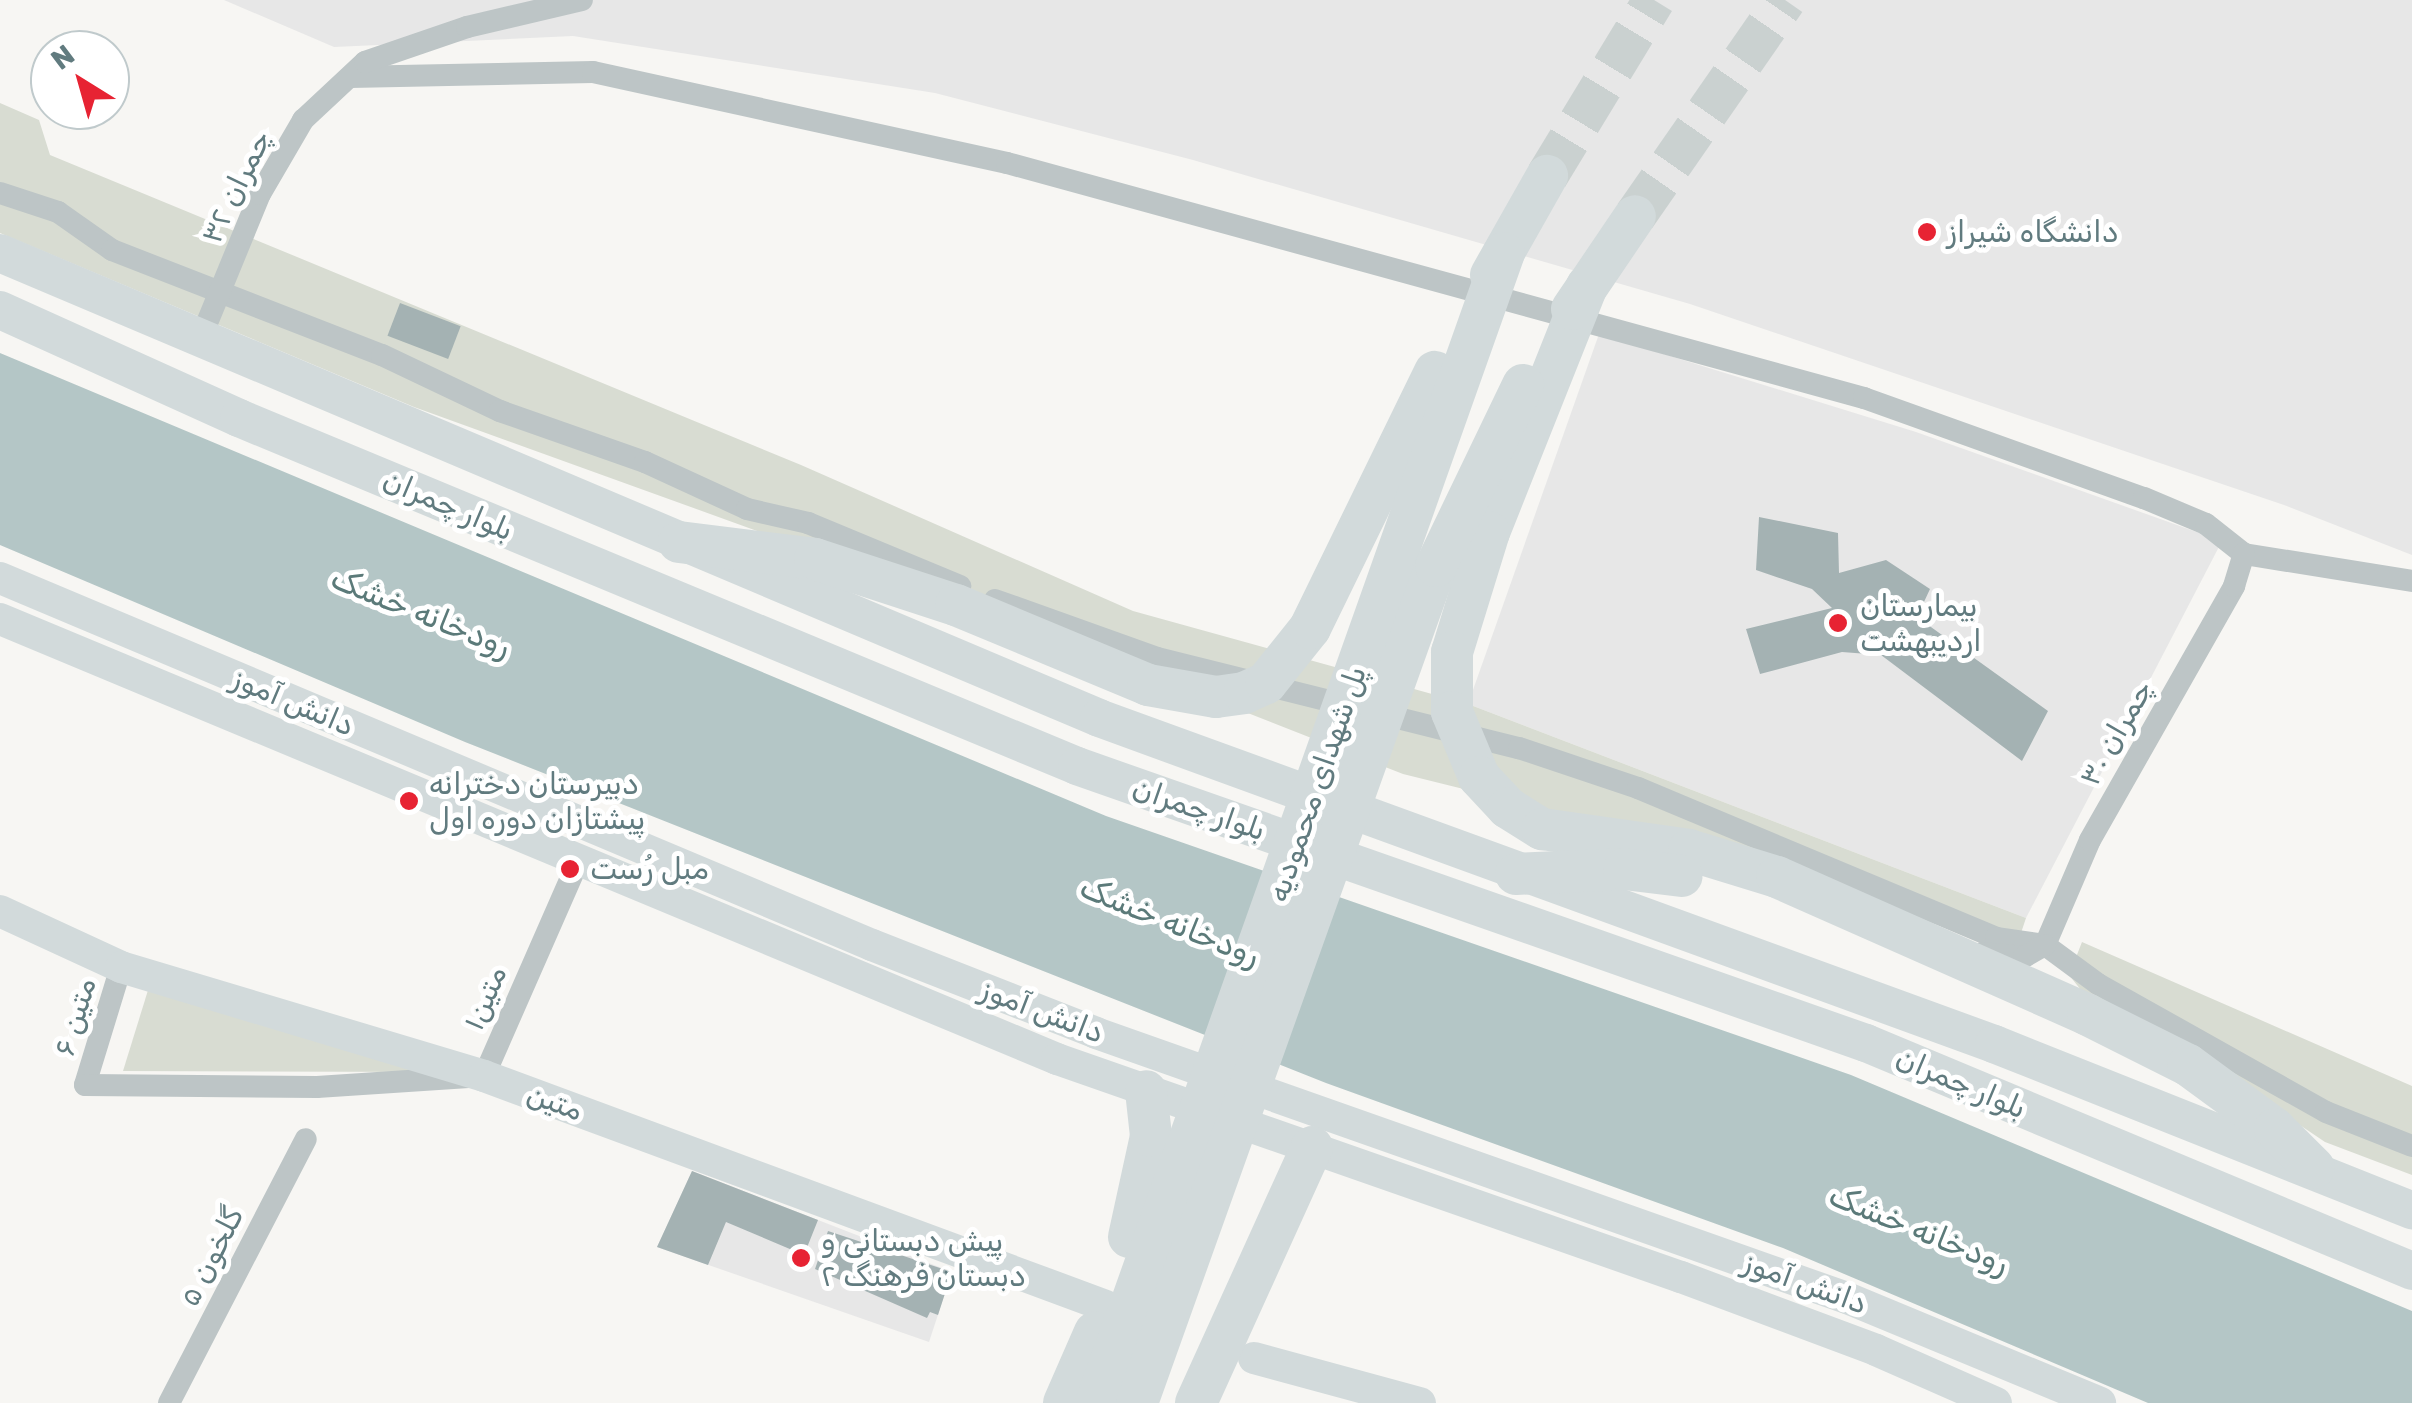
<!DOCTYPE html>
<html>
<head>
<meta charset="utf-8">
<style>
	body { margin:0 }
	#map { position:relative; width:2412px; height:1403px; overflow:hidden; background:#f7f6f3; font-family:Rubik,Cairo,sans-serif }
	div>[style] { position:absolute }
	.built>* { inset:0; background:#e7e7e7 }
	.green>* { inset:0; background:#d8dcd2 }
	.water>* { inset:0; background:#b4c6c6 }
	.building>* { inset:0; background:#a4b2b3; transform-origin:0 0 }
	.highway-tunnel>* { height:42px; margin-top:-21px; transform-origin:0; background:repeating-linear-gradient(90deg,#cad1d0 0 42px,transparent 0 63px) }
	.street>* { height:22px; margin:-11px; padding:0 11px; transform-origin:11px; border-radius:11px; background:#bdc5c6 }
	.secondary>* { height:32px; margin:-16px; padding:0 16px; transform-origin:16px; border-radius:16px; background:#d2dadb }
	.primary>* { height:38px; margin:-19px; padding:0 19px; transform-origin:19px; border-radius:19px; background:#d2dadb }
	.highway>* { height:42px; margin:-21px; padding:0 21px; transform-origin:21px; border-radius:21px; background:#d2dadb }
	.dots>* { width:28px; height:28px; translate:-50% -50%; box-sizing:border-box; border:5px solid #fff; border-radius:50% }
	span { translate:-50% -50%; white-space:nowrap; text-align:center; line-height:1.15; -webkit-text-stroke:10px #fff; paint-order:stroke }
	.street-label { font-size:30px; color:#617b7f }
	.poi-label { font-size:30px; color:#617b7f }
	.left { translate:0 -50%; text-align:left }
	.water-label { font-size:32px; color:#5b7a79; font-style:italic }
	.north { position:absolute; left:30px; top:30px; width:100px; height:100px; box-sizing:border-box; background:#fff; border:2px solid #c0cacc; border-radius:50%; rotate:323deg; font-size:28px; font-weight:700; line-height:40px; text-align:center; color:#617b7f }
	.north::after { content:''; display:block; margin:auto; width:35px; height:45px; background:#e72333; clip-path:polygon(50% 0,100% 100%,50% 72%,0 100%) }
</style>
</head>
<body>
<div id="map">
	<div class="built">
		<i style="clip-path:polygon(224px 0,2412px 0,2412px 555px,2284px 505px,1690px 304px,1193px 160px,935px 93px,573px 36px,334px 47px)"></i>
		<i style="clip-path:polygon(1599px 334px,1916px 432px,2222px 541px,2026px 918px,1468px 704px)"></i>
		<i style="clip-path:polygon(692px 1171px,952px 1272px,929px 1342px,657px 1247px)"></i>
	</div>
	<div class="green">
		<i style="clip-path:polygon(0 103px,39px 120px,50px 155px,801px 465px,1133px 611px,1468px 704px,2026px 918px,2016px 948px,1569px 815px,1403px 774px,1095px 653px,414px 407px,0 233px)"></i>
		<i style="clip-path:polygon(2082px 942px,2412px 1086px,2412px 1175px,2325px 1142px,2199px 1057px,2085px 995px,2069px 975px)"></i>
		<i style="clip-path:polygon(149px 987px,444px 1072px,123px 1071px)"></i>
	</div>
	<div class="water">
		<i style="clip-path:polygon(0 353px,1106px 816px,1851px 1075px,2412px 1311px,2412px 1403px,2148px 1403px,1783px 1248px,1326px 1083px,465px 742px,0 545px)"></i>
	</div>
	<div class="building">
		<i style="left:400px;top:303px;width:65px;height:35px;rotate:21deg"></i>
		<i style="clip-path:polygon(1759px 517px,1838px 533px,1839px 573px,1886px 560px,1930px 589px,1917px 617px,2048px 711px,2022px 761px,1881px 655px,1842px 652px,1760px 674px,1746px 629px,1832px 608px,1812px 589px,1756px 570px)"></i>
		<i style="clip-path:polygon(692px 1171px,818px 1220px,804px 1255px,726px 1222px,708px 1265px,657px 1247px)"></i>
		<i style="clip-path:polygon(828px 1231px,952px 1272px,938px 1315px,930px 1312px,927px 1318px,815px 1269px)"></i>
	</div>
	<div class="highway-tunnel">
		<i style="left:1547px;top:176px;width:206px;rotate:-58.7deg"></i>
		<i style="left:1635px;top:216px;width:263px;rotate:-55.2deg"></i>
	</div>
	<div class="street">
		<i style="left:350px;top:77px;width:243px;rotate:-1.2deg"></i>
		<i style="left:593px;top:72px;width:424px;rotate:12.4deg"></i>
		<i style="left:1007px;top:163px;width:889px;rotate:15.33deg"></i>
		<i style="left:1864px;top:398px;width:297px;rotate:19.7deg"></i>
		<i style="left:2144px;top:498px;width:67px;rotate:22.8deg"></i>
		<i style="left:2206px;top:524px;width:48px;rotate:38.3deg"></i>
		<i style="left:2244px;top:554px;width:170px;rotate:9.1deg"></i>
		<i style="left:0;top:193px;width:61px;rotate:18.1deg"></i>
		<i style="left:58px;top:212px;width:66px;rotate:35.1deg"></i>
		<i style="left:112px;top:250px;width:290px;rotate:21.3deg"></i>
		<i style="left:382px;top:355px;width:131px;rotate:25.4deg"></i>
		<i style="left:500px;top:411px;width:154px;rotate:19.4deg"></i>
		<i style="left:645px;top:462px;width:112px;rotate:24.7deg"></i>
		<i style="left:747px;top:509px;width:63px;rotate:12.9deg"></i>
		<i style="left:808px;top:523px;width:165px;rotate:22.5deg"></i>
		<i style="left:200px;top:340px;width:158px;rotate:-67.7deg"></i>
		<i style="left:260px;top:194px;width:86px;rotate:-59.8deg"></i>
		<i style="left:303px;top:120px;width:85px;rotate:-43.1deg"></i>
		<i style="left:365px;top:62px;width:108px;rotate:-18.9deg"></i>
		<i style="left:467px;top:27px;width:118px;rotate:-13.2deg"></i>
		<i style="left:995px;top:600px;width:172px;rotate:19.7deg"></i>
		<i style="left:1157px;top:658px;width:373px;rotate:14deg"></i>
		<i style="left:1519px;top:748px;width:126px;rotate:18.6deg"></i>
		<i style="left:1638px;top:788px;width:388px;rotate:22.7deg"></i>
		<i style="left:1996px;top:938px;width:49px;rotate:8.1deg"></i>
		<i style="left:2045px;top:945px;width:66px;rotate:36.3deg"></i>
		<i style="left:2098px;top:984px;width:261px;rotate:29.3deg"></i>
		<i style="left:2326px;top:1112px;width:92px;rotate:21.6deg"></i>
		<i style="left:2045px;top:945px;width:114px;rotate:-66.8deg"></i>
		<i style="left:2090px;top:840px;width:292px;rotate:-60.4deg"></i>
		<i style="left:2234px;top:586px;width:34px;rotate:-73deg"></i>
		<i style="left:1982px;top:953px;width:42px;rotate:5.4deg"></i>
		<i style="left:2024px;top:957px;width:24px;rotate:-30deg"></i>
		<i style="left:121px;top:967px;width:123px;rotate:107deg"></i>
		<i style="left:85px;top:1085px;width:232px;rotate:0.5deg"></i>
		<i style="left:317px;top:1087px;width:167px;rotate:-3.8deg"></i>
		<i style="left:484px;top:1076px;width:234px;rotate:-66.3deg"></i>
		<i style="left:169px;top:1403px;width:297px;rotate:-62.6deg"></i>
	</div>
	<div class="secondary">
		<i style="left:0;top:578px;width:946px;rotate:22.82deg"></i>
		<i style="left:872px;top:945px;width:241px;rotate:21.4deg"></i>
		<i style="left:1096px;top:1033px;width:796px;rotate:19.44deg"></i>
		<i style="left:1847px;top:1298px;width:274px;rotate:22.5deg"></i>
		<i style="left:0;top:619px;width:1145px;rotate:22.6deg"></i>
		<i style="left:1057px;top:1059px;width:661px;rotate:19.26deg"></i>
		<i style="left:1681px;top:1277px;width:208px;rotate:20.5deg"></i>
		<i style="left:1876px;top:1350px;width:131px;rotate:23.8deg"></i>
		<i style="left:0;top:911px;width:133px;rotate:24.8deg"></i>
		<i style="left:121px;top:967px;width:379px;rotate:16.7deg"></i>
		<i style="left:484px;top:1076px;width:663px;rotate:20.29deg"></i>
		<i style="left:1254px;top:1358px;width:172px;rotate:15.2deg"></i>
	</div>
	<div class="primary">
		<i style="left:0;top:253px;width:1193px;rotate:22.93deg"></i>
		<i style="left:1099px;top:718px;width:953px;rotate:20.01deg"></i>
		<i style="left:1994px;top:1044px;width:450px;rotate:21.7deg"></i>
		<i style="left:0;top:310px;width:262px;rotate:24.3deg"></i>
		<i style="left:239px;top:418px;width:907px;rotate:22.55deg"></i>
		<i style="left:1077px;top:766px;width:836px;rotate:19.35deg"></i>
		<i style="left:1866px;top:1043px;width:592px;rotate:22.66deg"></i>
	</div>
	<div class="highway">
		<i style="left:1491px;top:275px;width:114px;rotate:-60.5deg"></i>
		<i style="left:1587px;top:286px;width:265px;rotate:111.7deg"></i>
		<i style="left:1489px;top:532px;width:126px;rotate:107.1deg"></i>
		<i style="left:1452px;top:652px;width:60px;rotate:90deg"></i>
		<i style="left:1452px;top:712px;width:70px;rotate:67.4deg"></i>
		<i style="left:1479px;top:777px;width:42px;rotate:46.9deg"></i>
		<i style="left:1508px;top:808px;width:40px;rotate:32deg"></i>
		<i style="left:1542px;top:829px;width:148px;rotate:8.1deg"></i>
		<i style="left:1689px;top:850px;width:92px;rotate:17.1deg"></i>
		<i style="left:1777px;top:877px;width:340px;rotate:23.9deg"></i>
		<i style="left:2088px;top:1015px;width:112px;rotate:26.6deg"></i>
		<i style="left:2188px;top:1065px;width:108px;rotate:36.3deg"></i>
		<i style="left:2275px;top:1129px;width:55px;rotate:45deg"></i>
		<i style="left:1572px;top:309px;width:112px;rotate:-55.9deg"></i>
		<i style="left:679px;top:542px;width:137px;rotate:7.1deg"></i>
		<i style="left:815px;top:559px;width:148px;rotate:18.1deg"></i>
		<i style="left:956px;top:605px;width:208px;rotate:22.6deg"></i>
		<i style="left:1148px;top:685px;width:69px;rotate:10deg"></i>
		<i style="left:1216px;top:697px;width:28px;rotate:-8deg"></i>
		<i style="left:1244px;top:693px;width:24px;rotate:-24deg"></i>
		<i style="left:1266px;top:683px;width:70px;rotate:-51.3deg"></i>
		<i style="left:1310px;top:628px;width:285px;rotate:-64deg"></i>
		<i style="left:1516px;top:874px;width:108px;rotate:-2.7deg"></i>
		<i style="left:1624px;top:869px;width:58px;rotate:6.9deg"></i>
		<i style="left:1129px;top:1237px;width:103px;rotate:-77.7deg"></i>
		<i style="left:1151px;top:1136px;width:45px;rotate:-96.3deg"></i>
		<i style="left:1064px;top:1403px;width:77px;rotate:-66.4deg"></i>
		<i style="left:1096px;top:1403px;width:1220px;rotate:-70.47deg"></i>
		<i style="left:1137px;top:1403px;width:889px;rotate:-70.34deg"></i>
		<i style="left:1436px;top:566px;width:201px;rotate:-64.3deg"></i>
		<i style="left:1196px;top:1403px;width:281px;rotate:-65.6deg"></i>
	</div>
	<div class="dots">
		<i style="left:1927px;top:232px;background:#e72333"></i>
		<i style="left:1838px;top:623px;background:#e72333"></i>
		<i style="left:409px;top:801px;background:#e72333"></i>
		<i style="left:570px;top:869px;background:#e72333"></i>
		<i style="left:801px;top:1258px;background:#e72333"></i>
	</div>
	<div class="street-label">
		<span style="left:236px;top:187px;rotate:-64deg">۳۲ چمران</span>
		<span style="left:448px;top:505px;rotate:23deg">بلوار چمران</span>
		<span style="left:293px;top:702px;rotate:23deg">دانش آموز</span>
		<span style="left:2116px;top:733px;rotate:-60deg">۳۰ چمران</span>
		<span style="left:1317px;top:784px;rotate:-71deg">پل شهدای محمودیه</span>
		<span style="left:1199px;top:809px;rotate:19deg">بلوار چمران</span>
		<span style="left:485px;top:998px;rotate:-67deg">متین۱</span>
		<span style="left:1042px;top:1011px;rotate:21deg">دانش آموز</span>
		<span style="left:75px;top:1017px;rotate:-73deg">۶ متین</span>
		<span style="left:1961px;top:1083px;rotate:23deg">بلوار چمران</span>
		<span style="left:555px;top:1102px;rotate:20deg">متین</span>
		<span style="left:211px;top:1257px;rotate:-63deg">۵ گلخون</span>
		<span style="left:1805px;top:1283px;rotate:20deg">دانش آموز</span>
	</div>
	<div class="poi-label">
		<span class="left" style="left:1947px;top:232px">دانشگاه شیراز</span>
		<span class="left" style="left:1860px;top:623px">بیمارستان<br>اردیبهشت</span>
		<span class="left" style="left:429px;top:801px">دبیرستان دخترانه<br>پیشتازان دوره اول</span>
		<span class="left" style="left:590px;top:869px">مبل رُست</span>
		<span class="left" style="left:821px;top:1258px">پیش دبستانی و<br>دبستان فرهنگ ۲</span>
	</div>
	<div class="water-label">
		<span style="left:421px;top:612px;rotate:22deg">رودخانه خشک</span>
		<span style="left:1170px;top:921px;rotate:22deg">رودخانه خشک</span>
		<span style="left:1919px;top:1229px;rotate:22deg">رودخانه خشک</span>
	</div>
	<div class="north">N</div>
</div>
</body>
</html>
